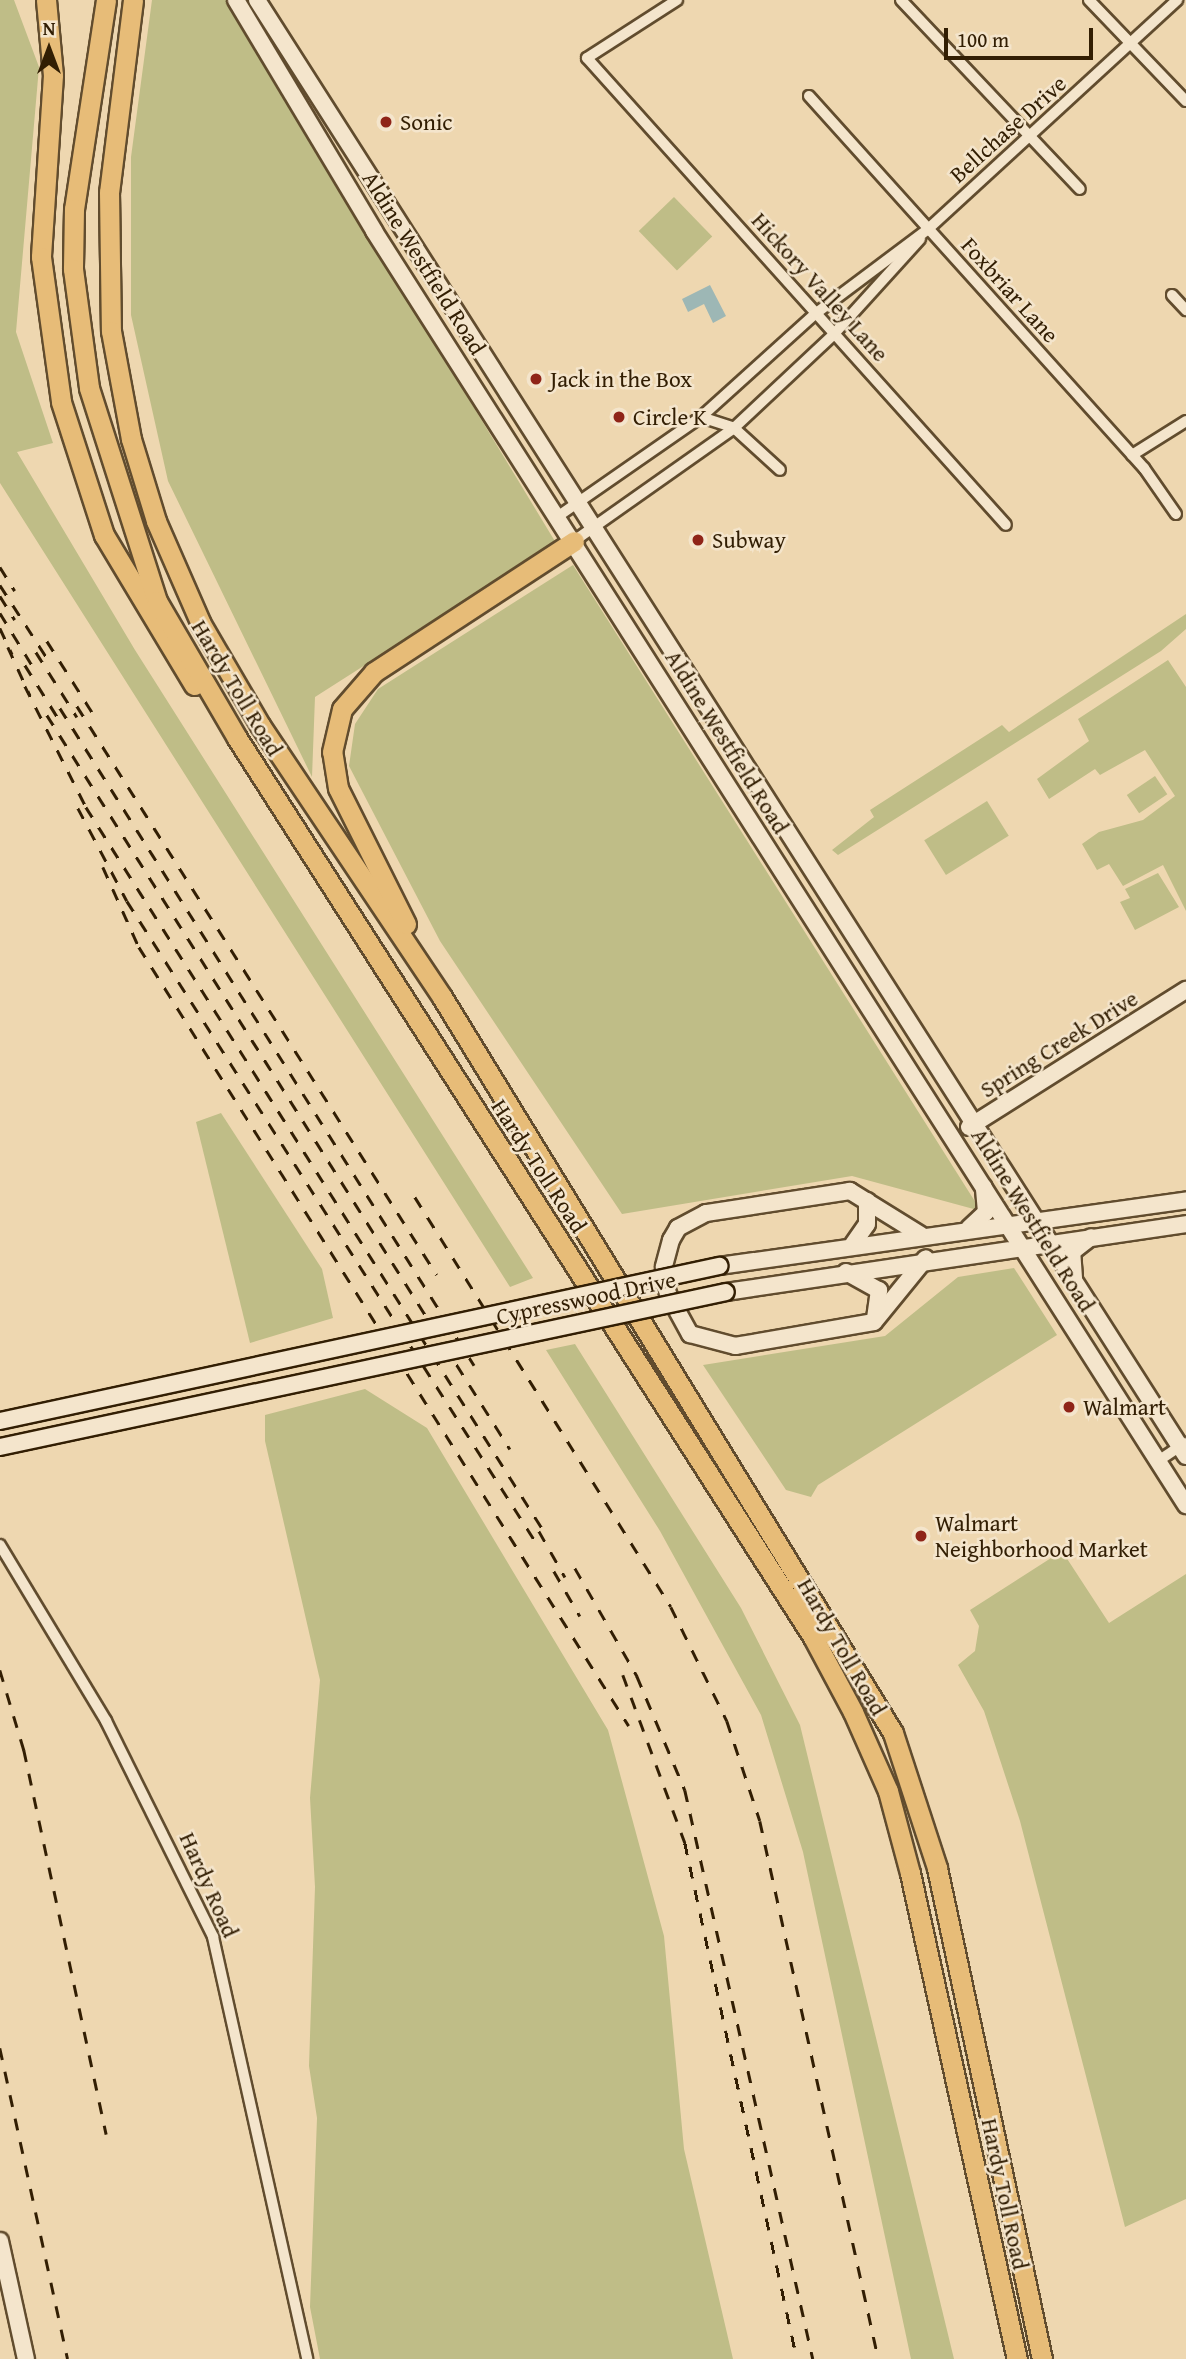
<!DOCTYPE html>
<html>
<head>
<meta charset="utf-8">
<style>
	body { margin:0 }
	#map { position:relative; width:1186px; height:2359px; overflow:hidden; background:#eed7b0; font-family:"Gentium Book Plus",serif }
	div>[style] { position:absolute }
	.green>* { inset:0; background:#bfbd87; transform-origin:0 0 }
	.water>* { inset:0; background:#9db7b5 }
	.roads { filter:drop-shadow(2px 0 #614c2e) drop-shadow(-2px 0 #614c2e) drop-shadow(0 2px #614c2e) drop-shadow(0 -2px #614c2e) }
	.street>* { height:10px; margin:-5px; padding:0 5px; transform-origin:5px; border-radius:5px; background:#f4e5cc }
	.secondary>* { height:16px; margin:-8px; padding:0 8px; transform-origin:8px; border-radius:8px; background:#f4e5cc }
	.highway>* { height:19px; margin:-9.5px; padding:0 9.5px; transform-origin:9.5px; border-radius:9.5px; background:#e7bc78 }
	.rail>* { height:2.5px; margin-top:-1.25px; transform-origin:0; background:repeating-linear-gradient(90deg,#321e03 0 12px,transparent 0 24px) }
	.bridges { filter:drop-shadow(2px 0 #321e03) drop-shadow(-2px 0 #321e03) drop-shadow(0 2px #321e03) drop-shadow(0 -2px #321e03) }
	.secondary-bridge>* { height:16px; margin:-8px; padding:0 8px; transform-origin:8px; border-radius:8px; background:#f4e5cc }
	.dots>* { width:19px; height:19px; translate:-50% -50%; box-sizing:border-box; border:4px solid #f4e5cc; border-radius:50% }
	span { translate:-50% -50%; white-space:nowrap; text-align:center; line-height:1.15; -webkit-text-stroke:5px #f4e5cc; paint-order:stroke }
	.poi-label { font-size:23px; color:#321e03 }
	.left { translate:0 -50%; text-align:left }
	.street-label { font-size:23px; color:#321e03 }
	.north { position:absolute; left:14px; top:14px; width:70px; height:70px; -webkit-text-stroke:5px #f4e5cc; paint-order:stroke; rotate:0deg; font-size:19px; font-weight:700; line-height:28px; text-align:center; color:#321e03 }
	.north::after { content:''; display:block; margin:auto; width:24px; height:32px; background:#321e03; clip-path:polygon(50% 0,100% 100%,50% 72%,0 100%) }
	.scale { position:absolute; left:944px; top:28px; width:149px; height:32px; box-sizing:border-box; border:4px solid #321e03; border-top:0; padding-left:9px; font-size:21px; line-height:24px; white-space:nowrap; color:#321e03; -webkit-text-stroke:5px #f4e5cc; paint-order:stroke }
</style>
</head>
<body>
<div id="map">
	<div class="green">
		<i style="clip-path:polygon(0 0,14px 0,39px 67px,16px 332px,53px 443px,17px 452px,135px 650px,533px 1278px,510px 1287px,0 483px)"></i>
		<i style="clip-path:polygon(152px 0,227px 0,556px 543px,315px 697px,312px 777px,168px 481px,131px 315px,131px 157px)"></i>
		<i style="left:674px;top:197px;width:55px;height:49px;rotate:46deg"></i>
		<i style="clip-path:polygon(573px 565px,981px 1211px,852px 1176px,622px 1214px,440px 941px,349px 766px,355px 724px,378px 689px)"></i>
		<i style="clip-path:polygon(1186px 614px,1186px 629px,1161px 651px,838px 855px,832px 850px,874px 817px,870px 810px,1002px 725px,1009px 732px)"></i>
		<i style="clip-path:polygon(1168px 660px,1186px 687px,1186px 911px,1163px 865px,1123px 886px,1109px 864px,1097px 870px,1082px 844px,1099px 832px,1143px 820px,1175px 796px,1145px 750px,1100px 775px,1095px 769px,1049px 799px,1037px 779px,1089px 741px,1078px 719px)"></i>
		<i style="left:1155px;top:776px;width:22px;height:34px;rotate:56deg"></i>
		<i style="left:987px;top:801px;width:41px;height:74px;rotate:58deg"></i>
		<i style="clip-path:polygon(1158px 873px,1179px 907px,1135px 930px,1120px 902px,1130px 898px,1125px 889px)"></i>
		<i style="clip-path:polygon(221px 1113px,322px 1269px,333px 1318px,250px 1343px,196px 1122px)"></i>
		<i style="clip-path:polygon(1014px 1268px,1057px 1335px,818px 1485px,811px 1497px,786px 1490px,703px 1365px,885px 1336px,958px 1277px)"></i>
		<i style="clip-path:polygon(575px 1344px,741px 1608px,800px 1725px,954px 2359px,911px 2359px,803px 1852px,761px 1715px,660px 1531px,546px 1350px)"></i>
		<i style="clip-path:polygon(365px 1389px,427px 1428px,608px 1730px,664px 1936px,684px 2149px,733px 2359px,320px 2359px,310px 2307px,317px 2118px,309px 2066px,315px 1887px,310px 1798px,320px 1680px,265px 1441px,265px 1415px)"></i>
		<i style="clip-path:polygon(1062px 1551px,1109px 1623px,1186px 1574px,1186px 2199px,1125px 2227px,1020px 1821px,984px 1711px,958px 1665px,975px 1651px,979px 1626px,970px 1610px)"></i>
	</div>
	<div class="water">
		<i style="clip-path:polygon(710px 285px,726px 316px,713px 323px,704px 304px,688px 312px,682px 299px)"></i>
	</div>
	<div class="roads">
		<div class="street">
			<i style="left:677px;top:0;width:107px;rotate:147.2deg"></i>
			<i style="left:587px;top:58px;width:627px;rotate:48.1deg"></i>
			<i style="left:901px;top:0;width:260px;rotate:46.6deg"></i>
			<i style="left:1089px;top:0;width:140px;rotate:46.2deg"></i>
			<i style="left:809px;top:96px;width:501px;rotate:48deg"></i>
			<i style="left:1144px;top:468px;width:56px;rotate:55.2deg"></i>
			<i style="left:1172px;top:295px;width:21px;rotate:47deg"></i>
			<i style="left:701px;top:417px;width:35px;rotate:18deg"></i>
			<i style="left:734px;top:428px;width:62px;rotate:42.4deg"></i>
			<i style="left:1132px;top:455px;width:64px;rotate:-32.2deg"></i>
			<i style="left:557px;top:517px;width:175px;rotate:-34.8deg"></i>
			<i style="left:701px;top:417px;width:154px;rotate:-42.1deg"></i>
			<i style="left:815px;top:314px;width:140px;rotate:-36.9deg"></i>
			<i style="left:927px;top:230px;width:340px;rotate:-42.6deg"></i>
			<i style="left:574px;top:541px;width:196px;rotate:-35.2deg"></i>
			<i style="left:734px;top:428px;width:137px;rotate:-43.2deg"></i>
			<i style="left:834px;top:334px;width:128px;rotate:-47.8deg"></i>
			<i style="left:1158px;top:1461px;width:32px;rotate:-34deg"></i>
			<i style="left:0;top:1545px;width:205px;rotate:58.9deg"></i>
			<i style="left:106px;top:1721px;width:241px;rotate:63.6deg"></i>
			<i style="left:213px;top:1937px;width:432px;rotate:77.4deg"></i>
		</div>
		<div class="secondary">
			<i style="left:236px;top:0;width:269px;rotate:59.1deg"></i>
			<i style="left:374px;top:231px;width:1511px;rotate:57.49deg"></i>
			<i style="left:257px;top:0;width:1727px;rotate:57.46deg"></i>
			<i style="left:969px;top:1127px;width:257px;rotate:-32.3deg"></i>
			<i style="left:969px;top:1228px;width:23px;rotate:-43deg"></i>
			<i style="left:986px;top:1212px;width:25px;rotate:-95deg"></i>
			<i style="left:921px;top:1235px;width:84px;rotate:-148.2deg"></i>
			<i style="left:850px;top:1191px;width:146px;rotate:171.3deg"></i>
			<i style="left:706px;top:1213px;width:32px;rotate:152deg"></i>
			<i style="left:678px;top:1228px;width:14px;rotate:120deg"></i>
			<i style="left:671px;top:1240px;width:28px;rotate:105deg"></i>
			<i style="left:664px;top:1267px;width:27px;rotate:82deg"></i>
			<i style="left:668px;top:1294px;width:46px;rotate:61.2deg"></i>
			<i style="left:690px;top:1334px;width:47px;rotate:14.9deg"></i>
			<i style="left:735px;top:1346px;width:141px;rotate:-9.8deg"></i>
			<i style="left:874px;top:1322px;width:82px;rotate:-50.9deg"></i>
			<i style="left:853px;top:1244px;width:24px;rotate:-55deg"></i>
			<i style="left:867px;top:1224px;width:23px;rotate:-90deg"></i>
			<i style="left:719px;top:1266px;width:472px;rotate:-8deg"></i>
			<i style="left:846px;top:1272px;width:38px;rotate:29deg"></i>
			<i style="left:879px;top:1290px;width:29px;rotate:98deg"></i>
			<i style="left:1074px;top:1278px;width:26px;rotate:-94deg"></i>
			<i style="left:1072px;top:1252px;width:24px;rotate:-38deg"></i>
			<i style="left:726px;top:1292px;width:465px;rotate:-8.4deg"></i>
			<i style="left:0;top:2241px;width:121px;rotate:77.6deg"></i>
		</div>
		<div class="highway">
			<i style="left:46px;top:0;width:75px;rotate:84.7deg"></i>
			<i style="left:53px;top:75px;width:182px;rotate:93.8deg"></i>
			<i style="left:41px;top:257px;width:146px;rotate:82.1deg"></i>
			<i style="left:61px;top:402px;width:140px;rotate:72.1deg"></i>
			<i style="left:104px;top:535px;width:175px;rotate:59deg"></i>
			<i style="left:106px;top:0;width:211px;rotate:98.7deg"></i>
			<i style="left:74px;top:209px;width:60px;rotate:91deg"></i>
			<i style="left:73px;top:269px;width:120px;rotate:82.3deg"></i>
			<i style="left:89px;top:388px;width:224px;rotate:72.3deg"></i>
			<i style="left:157px;top:601px;width:159px;rotate:59.7deg"></i>
			<i style="left:237px;top:738px;width:1068px;rotate:57.35deg"></i>
			<i style="left:813px;top:1637px;width:85px;rotate:61.9deg"></i>
			<i style="left:853px;top:1712px;width:86px;rotate:66.1deg"></i>
			<i style="left:888px;top:1791px;width:85px;rotate:75deg"></i>
			<i style="left:910px;top:1873px;width:498px;rotate:77.6deg"></i>
			<i style="left:133px;top:0;width:193px;rotate:97.1deg"></i>
			<i style="left:109px;top:192px;width:139px;rotate:89.2deg"></i>
			<i style="left:111px;top:331px;width:110px;rotate:79.5deg"></i>
			<i style="left:131px;top:439px;width:86px;rotate:73deg"></i>
			<i style="left:156px;top:521px;width:112px;rotate:66.4deg"></i>
			<i style="left:201px;top:624px;width:117px;rotate:59.7deg"></i>
			<i style="left:260px;top:725px;width:327px;rotate:56.2deg"></i>
			<i style="left:442px;top:997px;width:863px;rotate:58.5deg"></i>
			<i style="left:893px;top:1733px;width:142px;rotate:71.9deg"></i>
			<i style="left:937px;top:1868px;width:502px;rotate:77.93deg"></i>
			<i style="left:406px;top:924px;width:152px;rotate:-116.6deg"></i>
			<i style="left:338px;top:788px;width:36px;rotate:-99deg"></i>
			<i style="left:332px;top:752px;width:44px;rotate:-76.9deg"></i>
			<i style="left:342px;top:709px;width:49px;rotate:-49.1deg"></i>
			<i style="left:374px;top:672px;width:239px;rotate:-33.2deg"></i>
		</div>
	</div>
	<div class="rail">
		<i style="left:0;top:567px;width:28px;rotate:58deg"></i>
		<i style="left:0;top:585px;width:87px;rotate:57.2deg"></i>
		<i style="left:0;top:596px;width:28px;rotate:58deg"></i>
		<i style="left:0;top:613px;width:67px;rotate:58.4deg"></i>
		<i style="left:0;top:628px;width:29px;rotate:65deg"></i>
		<i style="left:47px;top:641px;width:84px;rotate:57.6deg"></i>
		<i style="left:8px;top:647px;width:53px;rotate:65.4deg"></i>
		<i style="left:36px;top:652px;width:77px;rotate:57.8deg"></i>
		<i style="left:25px;top:665px;width:66px;rotate:58deg"></i>
		<i style="left:25px;top:686px;width:136px;rotate:63.2deg"></i>
		<i style="left:86px;top:807px;width:863px;rotate:57.69deg"></i>
		<i style="left:77px;top:706px;width:673px;rotate:57.68deg"></i>
		<i style="left:60px;top:708px;width:777px;rotate:57.78deg"></i>
		<i style="left:47px;top:715px;width:868px;rotate:57.76deg"></i>
		<i style="left:78px;top:808px;width:105px;rotate:62.2deg"></i>
		<i style="left:127px;top:901px;width:766px;rotate:57.47deg"></i>
		<i style="left:103px;top:867px;width:88px;rotate:65.8deg"></i>
		<i style="left:139px;top:947px;width:920px;rotate:57.83deg"></i>
		<i style="left:415px;top:1197px;width:483px;rotate:58deg"></i>
		<i style="left:671px;top:1607px;width:127px;rotate:63.8deg"></i>
		<i style="left:727px;top:1721px;width:105px;rotate:71.7deg"></i>
		<i style="left:760px;top:1821px;width:549px;rotate:77.58deg"></i>
		<i style="left:539px;top:1531px;width:53px;rotate:60.5deg"></i>
		<i style="left:575px;top:1568px;width:125px;rotate:60.1deg"></i>
		<i style="left:637px;top:1676px;width:124px;rotate:67.2deg"></i>
		<i style="left:685px;top:1790px;width:583px;rotate:77.32deg"></i>
		<i style="left:554px;top:1571px;width:52px;rotate:60deg"></i>
		<i style="left:0;top:1670px;width:84px;rotate:73.3deg"></i>
		<i style="left:24px;top:1750px;width:393px;rotate:77.9deg"></i>
		<i style="left:623px;top:1675px;width:179px;rotate:69.7deg"></i>
		<i style="left:685px;top:1843px;width:528px;rotate:77.75deg"></i>
		<i style="left:0;top:2048px;width:318px;rotate:77.7deg"></i>
	</div>
	<div class="bridges">
		<div class="secondary-bridge">
			<i style="left:0;top:1421px;width:736px;rotate:-12.17deg"></i>
			<i style="left:0;top:1447px;width:742px;rotate:-12.05deg"></i>
		</div>
	</div>
	<div class="dots">
		<i style="left:386px;top:122px;background:#8f2418"></i>
		<i style="left:536px;top:379px;background:#8f2418"></i>
		<i style="left:619px;top:417px;background:#8f2418"></i>
		<i style="left:698px;top:540px;background:#8f2418"></i>
		<i style="left:1069px;top:1407px;background:#8f2418"></i>
		<i style="left:921px;top:1536px;background:#8f2418"></i>
	</div>
	<div class="poi-label">
		<span class="left" style="left:400px;top:122px">Sonic</span>
		<span class="left" style="left:550px;top:379px">Jack in the Box</span>
		<span class="left" style="left:633px;top:417px">Circle K</span>
		<span class="left" style="left:712px;top:540px">Subway</span>
		<span class="left" style="left:1083px;top:1407px">Walmart</span>
		<span class="left" style="left:935px;top:1536px">Walmart<br>Neighborhood Market</span>
	</div>
	<div class="street-label">
		<span style="left:1008px;top:129px;rotate:-42deg">Bellchase Drive</span>
		<span style="left:424px;top:263px;rotate:58deg">Aldine Westfield Road</span>
		<span style="left:820px;top:287px;rotate:48deg">Hickory Valley Lane</span>
		<span style="left:1010px;top:290px;rotate:48deg">Foxbriar Lane</span>
		<span style="left:237px;top:688px;rotate:59deg">Hardy Toll Road</span>
		<span style="left:727px;top:742px;rotate:58deg">Aldine Westfield Road</span>
		<span style="left:1059px;top:1044px;rotate:-32deg">Spring Creek Drive</span>
		<span style="left:539px;top:1166px;rotate:57deg">Hardy Toll Road</span>
		<span style="left:1033px;top:1220px;rotate:58deg">Aldine Westfield Road</span>
		<span style="left:586px;top:1298px;rotate:-12deg">Cypresswood Drive</span>
		<span style="left:842px;top:1647px;rotate:60deg">Hardy Toll Road</span>
		<span style="left:209px;top:1885px;rotate:66deg">Hardy Road</span>
		<span style="left:1005px;top:2194px;rotate:78deg">Hardy Toll Road</span>
	</div>
	<div class="north">N</div>
	<div class="scale">100 m</div>
</div>
</body>
</html>
